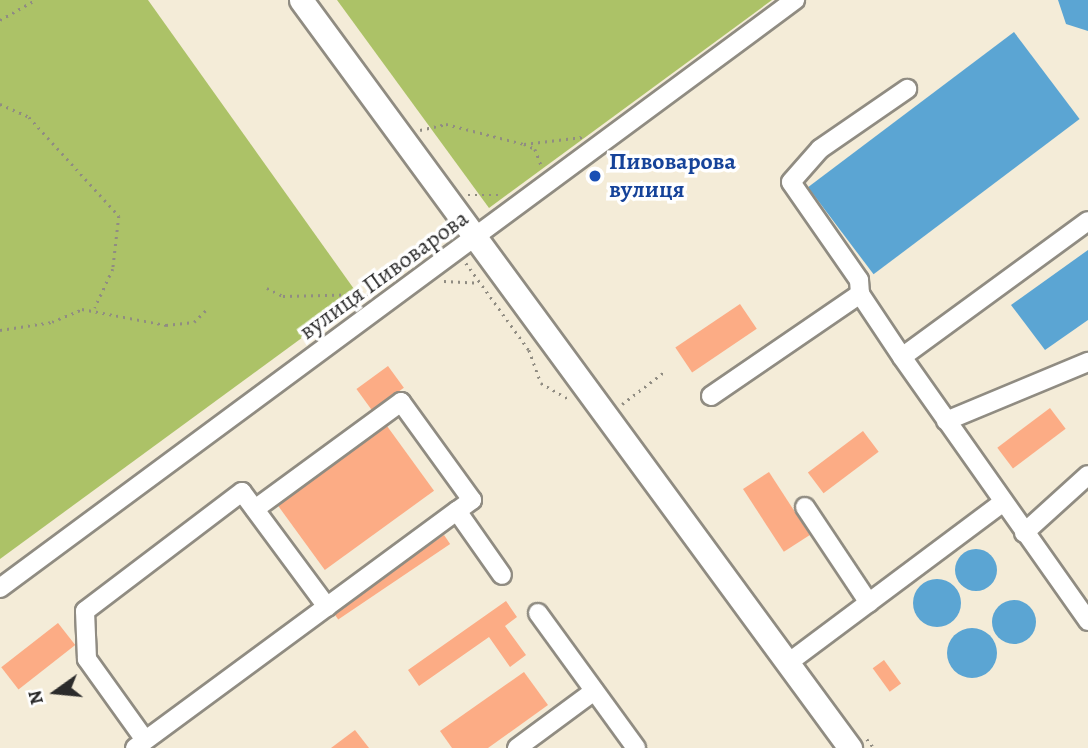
<!DOCTYPE html>
<html>
<head>
<meta charset="utf-8">
<style>
	body { margin:0 }
	#map { position:relative; width:1088px; height:748px; overflow:hidden; background:#f4ecd8; font-family:Alegreya,serif }
	div>[style] { position:absolute }
	.green>* { inset:0; background:#acc267 }
	.water>* { inset:0; background:#5ba5d3; transform-origin:0 0 }
	.round { border-radius:50% }
	.building>* { inset:0; background:#fcac85; transform-origin:0 0 }
	.path>* { height:2.5px; margin-top:-1.25px; transform-origin:0; background:repeating-linear-gradient(90deg,#908c82 0 2px,transparent 0 7px) }
	.roads { filter:drop-shadow(2px 0 #908c82) drop-shadow(-2px 0 #908c82) drop-shadow(0 2px #908c82) drop-shadow(0 -2px #908c82) }
	.minor>* { height:18px; margin:-9px; padding:0 9px; transform-origin:9px; border-radius:9px; background:#fff }
	.major>* { height:23px; margin:-11.5px; padding:0 11.5px; transform-origin:11.5px; border-radius:11.5px; background:#fff }
	.dots>* { width:19px; height:19px; translate:-50% -50%; box-sizing:border-box; border:4px solid #fff; border-radius:50% }
	span { translate:-50% -50%; white-space:nowrap; text-align:center; line-height:1.15; -webkit-text-stroke:7px #fff; paint-order:stroke }
	.transit-label { font-size:24px; color:#164399; font-weight:700 }
	.left { translate:0 -50%; text-align:left }
	.street-label { font-size:24px; color:#2b2b2b }
	.north { position:absolute; left:21px; top:657px; width:70px; height:70px; -webkit-text-stroke:5px #fff; paint-order:stroke; rotate:255deg; font-size:19px; font-weight:700; line-height:28px; text-align:center; color:#2b2b2b }
	.north::after { content:''; display:block; margin:auto; width:24px; height:32px; background:#2b2b2b; clip-path:polygon(50% 0,100% 100%,50% 72%,0 100%) }
</style>
</head>
<body>
<div id="map">
	<div class="green">
		<i style="clip-path:polygon(0 0,148px 0,359px 296px,0 559px)"></i>
		<i style="clip-path:polygon(337px 0,772px 0,489px 208px)"></i>
	</div>
	<div class="water">
		<i style="clip-path:polygon(1058px 0,1088px 0,1088px 31px,1066px 24px)"></i>
		<i style="left:1014px;top:32px;width:109px;height:258px;rotate:53deg"></i>
		<i style="clip-path:polygon(1088px 250px,1088px 320px,1045px 350px,1011px 305px)"></i>
		<i class="round" style="left:955px;top:549px;width:42px;height:42px"></i>
		<i class="round" style="left:913px;top:579px;width:48px;height:48px"></i>
		<i class="round" style="left:992px;top:600px;width:44px;height:44px"></i>
		<i class="round" style="left:947px;top:628px;width:50px;height:50px"></i>
	</div>
	<div class="building">
		<i style="left:740px;top:304px;width:30px;height:78px;rotate:56deg"></i>
		<i style="left:388px;top:366px;width:27px;height:39px;rotate:54deg"></i>
		<i style="left:1050px;top:408px;width:26px;height:66px;rotate:53deg"></i>
		<i style="left:387px;top:426px;width:80px;height:135px;rotate:54deg"></i>
		<i style="left:863px;top:431px;width:26px;height:69px;rotate:53deg"></i>
		<i style="left:769px;top:472px;width:75px;height:31px;rotate:57deg"></i>
		<i style="left:444px;top:535px;width:11px;height:135px;rotate:56deg"></i>
		<i style="clip-path:polygon(506px 601px,517px 617px,505px 626px,526px 655px,510px 667px,489px 637px,419px 686px,408px 670px)"></i>
		<i style="left:58px;top:623px;width:28px;height:72px;rotate:52deg"></i>
		<i style="left:884px;top:660px;width:29px;height:14px;rotate:54deg"></i>
		<i style="clip-path:polygon(524px 672px,548px 705px,488px 748px,452px 748px,440px 731px)"></i>
		<i style="clip-path:polygon(355px 730px,369px 748px,331px 748px)"></i>
	</div>
	<div class="path">
		<i style="left:0;top:20px;width:40px;rotate:-29.7deg"></i>
		<i style="left:0;top:104px;width:32px;rotate:24deg"></i>
		<i style="left:29px;top:117px;width:134px;rotate:47.7deg"></i>
		<i style="left:119px;top:216px;width:53px;rotate:96.5deg"></i>
		<i style="left:113px;top:269px;width:43px;rotate:114.8deg"></i>
		<i style="left:420px;top:130px;width:27px;rotate:-13deg"></i>
		<i style="left:446px;top:124px;width:81px;rotate:14.4deg"></i>
		<i style="left:524px;top:144px;width:59px;rotate:-6.8deg"></i>
		<i style="left:524px;top:144px;width:12px;rotate:24deg"></i>
		<i style="left:535px;top:149px;width:19px;rotate:69deg"></i>
		<i style="left:468px;top:195px;width:35px"></i>
		<i style="left:439px;top:242px;width:14px;rotate:-69deg"></i>
		<i style="left:466px;top:263px;width:107px;rotate:54.1deg"></i>
		<i style="left:529px;top:350px;width:35px;rotate:70deg"></i>
		<i style="left:541px;top:383px;width:34px;rotate:30deg"></i>
		<i style="left:444px;top:281px;width:35px;rotate:3deg"></i>
		<i style="left:267px;top:288px;width:18px;rotate:27deg"></i>
		<i style="left:283px;top:296px;width:85px;rotate:-1.3deg"></i>
		<i style="left:0;top:330px;width:53px;rotate:-8.7deg"></i>
		<i style="left:52px;top:322px;width:33px;rotate:-23deg"></i>
		<i style="left:82px;top:309px;width:86px;rotate:10.8deg"></i>
		<i style="left:166px;top:325px;width:28px;rotate:-6deg"></i>
		<i style="left:194px;top:322px;width:18px;rotate:-45deg"></i>
		<i style="left:622px;top:404px;width:53px;rotate:-37.3deg"></i>
		<i style="left:867px;top:739px;width:11px;rotate:52deg"></i>
	</div>
	<div class="roads">
		<div class="minor">
			<i style="left:860px;top:294px;width:14px;rotate:-94deg"></i>
			<i style="left:859px;top:280px;width:119px;rotate:-124.8deg"></i>
			<i style="left:791px;top:182px;width:44px;rotate:-48.7deg"></i>
			<i style="left:820px;top:149px;width:106px;rotate:-34.6deg"></i>
			<i style="left:902px;top:357px;width:323px;rotate:54.8deg"></i>
			<i style="left:711px;top:396px;width:181px;rotate:-34.4deg"></i>
			<i style="left:860px;top:294px;width:76px;rotate:56.3deg"></i>
			<i style="left:902px;top:357px;width:230px;rotate:-36.2deg"></i>
			<i style="left:946px;top:421px;width:154px;rotate:-22.6deg"></i>
			<i style="left:805px;top:507px;width:115px;rotate:56.3deg"></i>
			<i style="left:255px;top:509px;width:181px;rotate:-36.2deg"></i>
			<i style="left:401px;top:402px;width:121px;rotate:54.1deg"></i>
			<i style="left:472px;top:500px;width:19px;rotate:144deg"></i>
			<i style="left:1024px;top:533px;width:86px;rotate:-42.2deg"></i>
			<i style="left:0;top:588px;width:989px;rotate:-36.49deg"></i>
			<i style="left:538px;top:613px;width:167px;rotate:54deg"></i>
			<i style="left:788px;top:663px;width:267px;rotate:-36.8deg"></i>
			<i style="left:145px;top:740px;width:100px;rotate:-125.6deg"></i>
			<i style="left:87px;top:659px;width:48px;rotate:-92.4deg"></i>
			<i style="left:85px;top:611px;width:197px;rotate:-37.2deg"></i>
			<i style="left:242px;top:492px;width:143px;rotate:53.5deg"></i>
			<i style="left:135px;top:748px;width:400px;rotate:-36.4deg"></i>
			<i style="left:457px;top:511px;width:78px;rotate:54.9deg"></i>
			<i style="left:517px;top:748px;width:96px;rotate:-36.5deg"></i>
		</div>
		<div class="major">
			<i style="left:301px;top:0;width:928px;rotate:53.72deg"></i>
		</div>
	</div>
	<div class="dots">
		<i style="left:595px;top:176px;background:#1a4fb4"></i>
	</div>
	<div class="transit-label">
		<span class="left" style="left:609px;top:176px">Пивоварова<br>вулиця</span>
	</div>
	<div class="street-label">
		<span style="left:384px;top:275px;rotate:-36deg">вулиця Пивоварова</span>
	</div>
	<div class="north">N</div>
</div>
</body>
</html>
